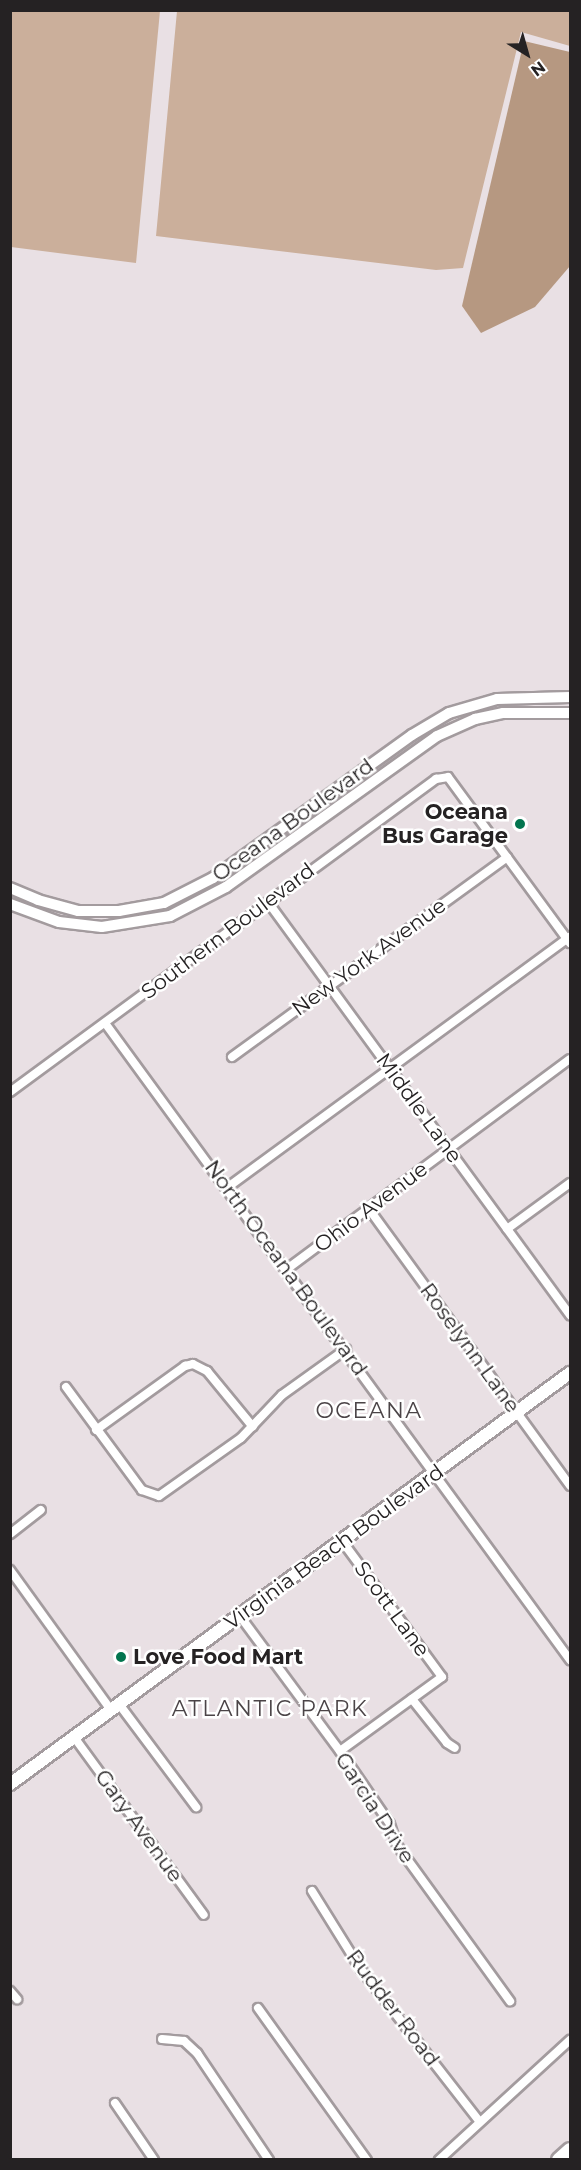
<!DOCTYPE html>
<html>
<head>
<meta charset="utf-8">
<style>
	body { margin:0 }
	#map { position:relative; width:581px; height:2170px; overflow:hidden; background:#e9e0e4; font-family:Montserrat,sans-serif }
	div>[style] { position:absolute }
	.green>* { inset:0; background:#cbaf9b }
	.forest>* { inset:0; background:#b69881 }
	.roads { filter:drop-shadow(2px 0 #a39b9e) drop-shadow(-2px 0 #a39b9e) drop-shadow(0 2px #a39b9e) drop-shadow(0 -2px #a39b9e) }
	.street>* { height:8px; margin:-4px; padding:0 4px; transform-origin:4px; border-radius:4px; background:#fff }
	.secondary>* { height:10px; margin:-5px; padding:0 5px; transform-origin:5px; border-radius:5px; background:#fff }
	.primary>* { height:12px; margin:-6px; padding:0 6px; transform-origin:6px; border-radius:6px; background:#fff }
	.highway>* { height:14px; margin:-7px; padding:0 7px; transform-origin:7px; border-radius:7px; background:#fff }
	.dots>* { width:16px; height:16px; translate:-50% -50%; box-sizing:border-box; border:3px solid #fff; border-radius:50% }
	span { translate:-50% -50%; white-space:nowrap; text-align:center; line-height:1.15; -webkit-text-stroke:5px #fff; paint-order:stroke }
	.poi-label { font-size:21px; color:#252223; font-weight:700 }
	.right { translate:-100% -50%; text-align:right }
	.left { translate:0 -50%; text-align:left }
	.street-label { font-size:21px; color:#252223 }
	.neighbourhood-label { font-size:22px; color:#4b4447; letter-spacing:1.5px }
	.frame { position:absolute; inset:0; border:12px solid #252223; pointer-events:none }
	.north { position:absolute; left:497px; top:24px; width:60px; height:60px; -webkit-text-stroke:4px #fff; paint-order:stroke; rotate:143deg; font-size:16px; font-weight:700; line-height:24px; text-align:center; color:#252223 }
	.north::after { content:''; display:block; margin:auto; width:21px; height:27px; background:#252223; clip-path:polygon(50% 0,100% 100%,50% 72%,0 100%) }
</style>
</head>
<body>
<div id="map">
	<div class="green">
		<i style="clip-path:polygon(11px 10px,160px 11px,136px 263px,11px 247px)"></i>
		<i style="clip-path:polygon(177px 11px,570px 11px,570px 46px,521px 32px,463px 268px,436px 270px,156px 236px)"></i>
	</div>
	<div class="forest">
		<i style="clip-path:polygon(524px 41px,570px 52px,570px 266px,535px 307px,481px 333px,462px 306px)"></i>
	</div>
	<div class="roads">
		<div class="street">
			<i style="left:268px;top:902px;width:512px;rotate:53.82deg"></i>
			<i style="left:105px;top:1023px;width:789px;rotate:53.87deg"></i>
			<i style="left:232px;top:1057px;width:340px;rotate:-36deg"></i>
			<i style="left:10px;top:1092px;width:529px;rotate:-36.31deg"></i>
			<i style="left:436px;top:779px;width:12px;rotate:-9deg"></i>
			<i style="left:448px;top:777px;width:206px;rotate:53.7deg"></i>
			<i style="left:228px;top:1187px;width:424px;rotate:-36.2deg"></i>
			<i style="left:369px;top:1209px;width:342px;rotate:54deg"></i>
			<i style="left:507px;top:1229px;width:78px;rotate:-36.1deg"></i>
			<i style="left:287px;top:1269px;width:352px;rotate:-36.6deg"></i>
			<i style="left:66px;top:1387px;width:128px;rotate:53.6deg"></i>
			<i style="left:142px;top:1490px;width:18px;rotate:19deg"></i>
			<i style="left:159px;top:1496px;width:100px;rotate:-35.3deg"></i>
			<i style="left:241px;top:1438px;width:59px;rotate:-46.4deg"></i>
			<i style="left:282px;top:1395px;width:79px;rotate:-35.7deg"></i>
			<i style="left:96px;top:1430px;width:110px;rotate:-35.7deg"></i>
			<i style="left:185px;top:1366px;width:8px;rotate:-14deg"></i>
			<i style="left:193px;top:1364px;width:16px;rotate:27deg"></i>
			<i style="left:207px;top:1371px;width:72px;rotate:50.6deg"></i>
			<i style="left:10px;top:1534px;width:39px;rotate:-38deg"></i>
			<i style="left:10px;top:1570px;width:173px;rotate:54.2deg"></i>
			<i style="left:240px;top:1616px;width:168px;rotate:53.5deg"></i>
			<i style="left:340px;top:1751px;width:88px;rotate:55.6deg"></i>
			<i style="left:390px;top:1824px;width:22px;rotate:72deg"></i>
			<i style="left:397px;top:1845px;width:193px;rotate:54.1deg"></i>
			<i style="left:412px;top:1699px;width:56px;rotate:51.5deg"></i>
			<i style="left:447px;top:1743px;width:9px;rotate:32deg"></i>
			<i style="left:119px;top:1704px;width:129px;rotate:53.2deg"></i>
			<i style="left:74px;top:1737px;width:220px;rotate:53.9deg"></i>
			<i style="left:340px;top:1751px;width:126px;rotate:-36deg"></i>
			<i style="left:442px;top:1677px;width:169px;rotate:-126.3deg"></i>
			<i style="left:312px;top:1891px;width:91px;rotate:58.1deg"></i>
			<i style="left:360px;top:1968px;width:195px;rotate:52.1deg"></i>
			<i style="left:10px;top:1991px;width:11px;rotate:49deg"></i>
			<i style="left:258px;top:2008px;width:187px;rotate:54.4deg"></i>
			<i style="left:162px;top:2039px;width:22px;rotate:5deg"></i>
			<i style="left:184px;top:2041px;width:18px;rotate:43deg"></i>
			<i style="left:197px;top:2053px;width:129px;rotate:56.1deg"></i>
			<i style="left:115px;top:2103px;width:69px;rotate:55.6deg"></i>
			<i style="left:439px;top:2160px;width:178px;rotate:-42.5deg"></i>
		</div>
		<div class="secondary">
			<i style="left:10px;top:888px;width:30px;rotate:23deg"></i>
			<i style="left:38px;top:900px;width:41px;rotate:15.4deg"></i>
			<i style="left:78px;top:911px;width:41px"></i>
			<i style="left:119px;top:911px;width:46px;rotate:-10.1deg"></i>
			<i style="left:164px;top:903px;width:55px;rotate:-27deg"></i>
			<i style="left:213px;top:878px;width:245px;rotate:-35.7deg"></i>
			<i style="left:412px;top:735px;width:43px;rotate:-30.7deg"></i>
			<i style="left:449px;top:713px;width:50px;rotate:-16.3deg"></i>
			<i style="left:497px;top:699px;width:73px;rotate:-1.6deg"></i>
			<i style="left:10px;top:904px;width:52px;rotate:20.2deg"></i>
			<i style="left:59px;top:922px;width:43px;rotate:6.6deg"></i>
			<i style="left:102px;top:927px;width:69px;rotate:-9.2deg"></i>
			<i style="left:170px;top:916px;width:63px;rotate:-27.4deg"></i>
			<i style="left:226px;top:887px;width:259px;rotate:-35.6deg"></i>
			<i style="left:437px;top:736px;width:42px;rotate:-24.1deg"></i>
			<i style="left:475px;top:719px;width:29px;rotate:-12deg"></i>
			<i style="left:503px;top:713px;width:67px"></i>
		</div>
		<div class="primary">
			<i style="left:10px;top:1784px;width:695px;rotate:-36.28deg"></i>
		</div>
		<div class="highway">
			<i style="left:559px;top:2160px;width:15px;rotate:-42deg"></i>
		</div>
	</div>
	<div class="dots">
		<i style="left:520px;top:824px;background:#03754f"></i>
		<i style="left:121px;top:1657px;background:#03754f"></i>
	</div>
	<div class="poi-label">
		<span class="right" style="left:508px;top:824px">Oceana<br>Bus Garage</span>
		<span class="left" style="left:133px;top:1657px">Love Food Mart</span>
	</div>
	<div class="street-label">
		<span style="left:293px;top:820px;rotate:-36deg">Oceana Boulevard</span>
		<span style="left:228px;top:931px;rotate:-37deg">Southern Boulevard</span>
		<span style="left:369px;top:957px;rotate:-36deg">New York Avenue</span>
		<span style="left:419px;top:1108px;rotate:54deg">Middle Lane</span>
		<span style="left:371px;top:1207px;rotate:-37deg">Ohio Avenue</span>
		<span style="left:286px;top:1268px;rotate:54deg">North Oceana Boulevard</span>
		<span style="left:470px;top:1348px;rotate:54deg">Roselynn Lane</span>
		<span style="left:334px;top:1547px;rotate:-36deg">Virginia Beach Boulevard</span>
		<span style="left:392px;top:1609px;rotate:54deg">Scott Lane</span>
		<span style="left:375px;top:1808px;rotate:57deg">Garcia Drive</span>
		<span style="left:139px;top:1826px;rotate:54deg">Gary Avenue</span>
		<span style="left:393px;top:2008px;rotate:53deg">Rudder Road</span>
	</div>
	<div class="neighbourhood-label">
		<span style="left:369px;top:1411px">OCEANA</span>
		<span style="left:270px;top:1709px">ATLANTIC PARK</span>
	</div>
	<div class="frame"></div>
	<div class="north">N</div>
</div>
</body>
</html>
